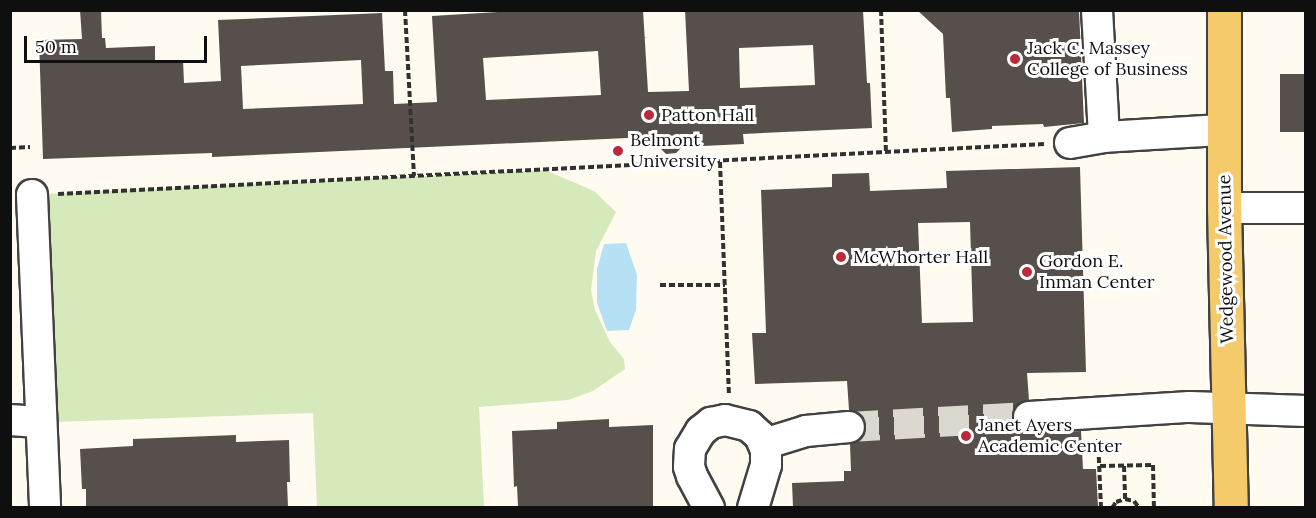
<!DOCTYPE html>
<html>
<head>
<meta charset="utf-8">
<style>
	body { margin:0 }
	#map { position:relative; width:1316px; height:518px; overflow:hidden; background:#fffbf1; font-family:Lora,serif }
	div>[style] { position:absolute }
	.green>* { inset:0; background:#d5e9bb }
	.water>* { inset:0; background:#b6e1f5 }
	.building>* { inset:0; background:#574f4b; transform-origin:0 0 }
	.minor-tunnel>* { height:30px; margin-top:-15px; transform-origin:0; background:repeating-linear-gradient(90deg,#dbd8cf 0 30px,transparent 0 45px) }
	.path>* { height:4px; margin-top:-2px; transform-origin:0; background:repeating-linear-gradient(90deg,#313131 0 6px,transparent 0 9px) }
	.roads { filter:drop-shadow(2px 0 #424242) drop-shadow(-2px 0 #424242) drop-shadow(0 2px #424242) drop-shadow(0 -2px #424242) }
	.minor>* { height:30px; margin:-15px; padding:0 15px; transform-origin:15px; border-radius:15px; background:#fff }
	.major>* { height:33px; margin:-16.5px; padding:0 16.5px; transform-origin:16.5px; border-radius:16.5px; background:#f5ca6a }
	.dots>* { width:16px; height:16px; translate:-50% -50%; box-sizing:border-box; border:3px solid #fff; border-radius:50% }
	span { translate:-50% -50%; white-space:nowrap; text-align:center; line-height:1.15; -webkit-text-stroke:6px #fff; paint-order:stroke }
	.poi-label { font-size:18px; color:#0f0f0f }
	.left { translate:0 -50%; text-align:left }
	.street-label { font-size:18px; color:#0f0f0f }
	.frame { position:absolute; inset:0; border:12px solid #0f0f0f; pointer-events:none }
	.scale { position:absolute; left:24px; top:36px; width:183px; height:27px; box-sizing:border-box; border:3px solid #0f0f0f; border-top:0; padding-left:8px; font-size:18px; line-height:21px; white-space:nowrap; color:#0f0f0f; -webkit-text-stroke:4px #fff; paint-order:stroke }
</style>
</head>
<body>
<div id="map">
	<div class="green">
		<i style="clip-path:polygon(545px 170px,594px 191px,616px 212px,596px 251px,591px 290px,595px 310px,610px 342px,624px 359px,625px 369px,593px 391px,568px 400px,479px 407px,484px 507px,317px 507px,313px 413px,55px 422px,45px 194px)"></i>
	</div>
	<div class="water">
		<i style="clip-path:polygon(626px 243px,637px 275px,636px 310px,629px 330px,607px 331px,597px 303px,597px 269px,604px 244px)"></i>
	</div>
	<div class="building">
		<i style="clip-path:polygon(evenodd,80px 10px,101px 10px,102px 38px,105px 38px,106px 48px,155px 46px,155px 61px,183px 60px,184px 83px,221px 81px,218px 20px,382px 13px,385px 71px,393px 71px,394px 104px,437px 102px,432px 16px,529px 10px,643px 10px,648px 92px,689px 91px,685px 10px,863px 10px,867px 83px,870px 83px,872px 128px,743px 134px,744px 144px,682px 147px,676px 153px,666px 154px,649px 137px,212px 157px,212px 153px,43px 159px,39px 40px,82px 39px,80px 10px,813px 45px,815px 85px,740px 88px,739px 48px,813px 45px,80px 10px,598px 51px,601px 95px,486px 100px,483px 58px,598px 51px,80px 10px,361px 60px,363px 104px,243px 109px,241px 66px,361px 60px)"></i>
		<i style="clip-path:polygon(917px 10px,1079px 10px,1084px 123px,1044px 127px,1043px 124px,992px 126px,992px 129px,952px 132px,950px 98px,946px 98px,943px 34px)"></i>
		<i style="left:1305px;top:74px;width:58px;height:25px;rotate:90deg"></i>
		<i style="clip-path:polygon(evenodd,1080px 167px,1086px 372px,1027px 373px,1029px 400px,1019px 403px,1012px 417px,1015px 427px,1029px 434px,1081px 431px,1083px 469px,1096px 469px,1098px 507px,793px 507px,792px 483px,844px 481px,844px 471px,851px 471px,850px 444px,859px 441px,866px 426px,863px 417px,849px 410px,847px 381px,755px 384px,752px 333px,766px 333px,761px 190px,832px 187px,832px 174px,869px 173px,870px 191px,947px 188px,946px 171px,1080px 167px,970px 222px,973px 322px,922px 323px,918px 223px,970px 222px)"></i>
		<i style="clip-path:polygon(609px 419px,609px 427px,653px 425px,653px 507px,518px 507px,517px 486px,514px 487px,512px 431px,557px 429px,557px 422px)"></i>
		<i style="clip-path:polygon(236px 435px,236px 442px,289px 440px,290px 482px,287px 482px,288px 507px,86px 507px,86px 489px,82px 489px,80px 449px,133px 446px,133px 439px)"></i>
	</div>
	<div class="minor-tunnel">
		<i style="left:849px;top:427px;width:180px;rotate:-3.2deg"></i>
	</div>
	<div class="path">
		<i style="left:405px;top:10px;width:166px;rotate:86.9deg"></i>
		<i style="left:881px;top:10px;width:141px;rotate:88deg"></i>
		<i style="left:10px;top:148px;width:20px;rotate:-3deg"></i>
		<i style="left:720px;top:162px;width:233px;rotate:87.8deg"></i>
		<i style="left:58px;top:194px;width:988px;rotate:-2.9deg"></i>
		<i style="left:660px;top:285px;width:65px"></i>
		<i style="left:1098px;top:439px;width:69px;rotate:87.5deg"></i>
		<i style="left:1100px;top:466px;width:53px;rotate:-1.1deg"></i>
		<i style="left:1153px;top:465px;width:43px;rotate:88.7deg"></i>
		<i style="left:1124px;top:466px;width:33px;rotate:88deg"></i>
		<i style="left:1112px;top:508px;width:7px;rotate:-56deg"></i>
		<i style="left:1116px;top:502px;width:9px;rotate:-18deg"></i>
		<i style="left:1125px;top:499px;width:9px;rotate:13deg"></i>
		<i style="left:1134px;top:501px;width:9px;rotate:54deg"></i>
	</div>
	<div class="roads">
		<div class="minor">
			<i style="left:1097px;top:10px;width:127px;rotate:86.8deg"></i>
			<i style="left:1070px;top:143px;width:35px;rotate:-10deg"></i>
			<i style="left:1104px;top:137px;width:119px;rotate:-3.4deg"></i>
			<i style="left:32px;top:195px;width:313px;rotate:87.6deg"></i>
			<i style="left:1224px;top:208px;width:82px"></i>
			<i style="left:1029px;top:417px;width:161px;rotate:-3.6deg"></i>
			<i style="left:1190px;top:407px;width:116px;rotate:2deg"></i>
			<i style="left:10px;top:420px;width:31px;rotate:4deg"></i>
			<i style="left:764px;top:444px;width:44px;rotate:-17.2deg"></i>
			<i style="left:806px;top:431px;width:43px;rotate:-5.3deg"></i>
			<i style="left:709px;top:508px;width:36px;rotate:-118deg"></i>
			<i style="left:692px;top:476px;width:9px;rotate:-108deg"></i>
			<i style="left:689px;top:467px;width:18px;rotate:-87deg"></i>
			<i style="left:690px;top:449px;width:21px;rotate:-59deg"></i>
			<i style="left:701px;top:431px;width:13px;rotate:-39deg"></i>
			<i style="left:711px;top:423px;width:14px;rotate:-12deg"></i>
			<i style="left:725px;top:420px;width:25px;rotate:14deg"></i>
			<i style="left:749px;top:426px;width:15px;rotate:42deg"></i>
			<i style="left:760px;top:436px;width:15px;rotate:67deg"></i>
			<i style="left:766px;top:450px;width:15px;rotate:90deg"></i>
			<i style="left:766px;top:465px;width:45px;rotate:106.8deg"></i>
		</div>
		<div class="major">
			<i style="left:1224px;top:10px;width:198px;rotate:90deg"></i>
			<i style="left:1224px;top:208px;width:300px;rotate:88.7deg"></i>
		</div>
	</div>
	<div class="dots">
		<i style="left:1015px;top:59px;background:#bc2939"></i>
		<i style="left:649px;top:115px;background:#bc2939"></i>
		<i style="left:618px;top:151px;background:#bc2939"></i>
		<i style="left:841px;top:257px;background:#bc2939"></i>
		<i style="left:1027px;top:272px;background:#bc2939"></i>
		<i style="left:966px;top:436px;background:#bc2939"></i>
	</div>
	<div class="poi-label">
		<span class="left" style="left:1027px;top:59px">Jack C. Massey<br>College of Business</span>
		<span class="left" style="left:661px;top:115px">Patton Hall</span>
		<span class="left" style="left:630px;top:151px">Belmont<br>University</span>
		<span class="left" style="left:853px;top:257px">McWhorter Hall</span>
		<span class="left" style="left:1039px;top:272px">Gordon E.<br>Inman Center</span>
		<span class="left" style="left:978px;top:436px">Janet Ayers<br>Academic Center</span>
	</div>
	<div class="street-label">
		<span style="left:1226px;top:259px;rotate:-91deg">Wedgewood Avenue</span>
	</div>
	<div class="frame"></div>
	<div class="scale">50 m</div>
</div>
</body>
</html>
